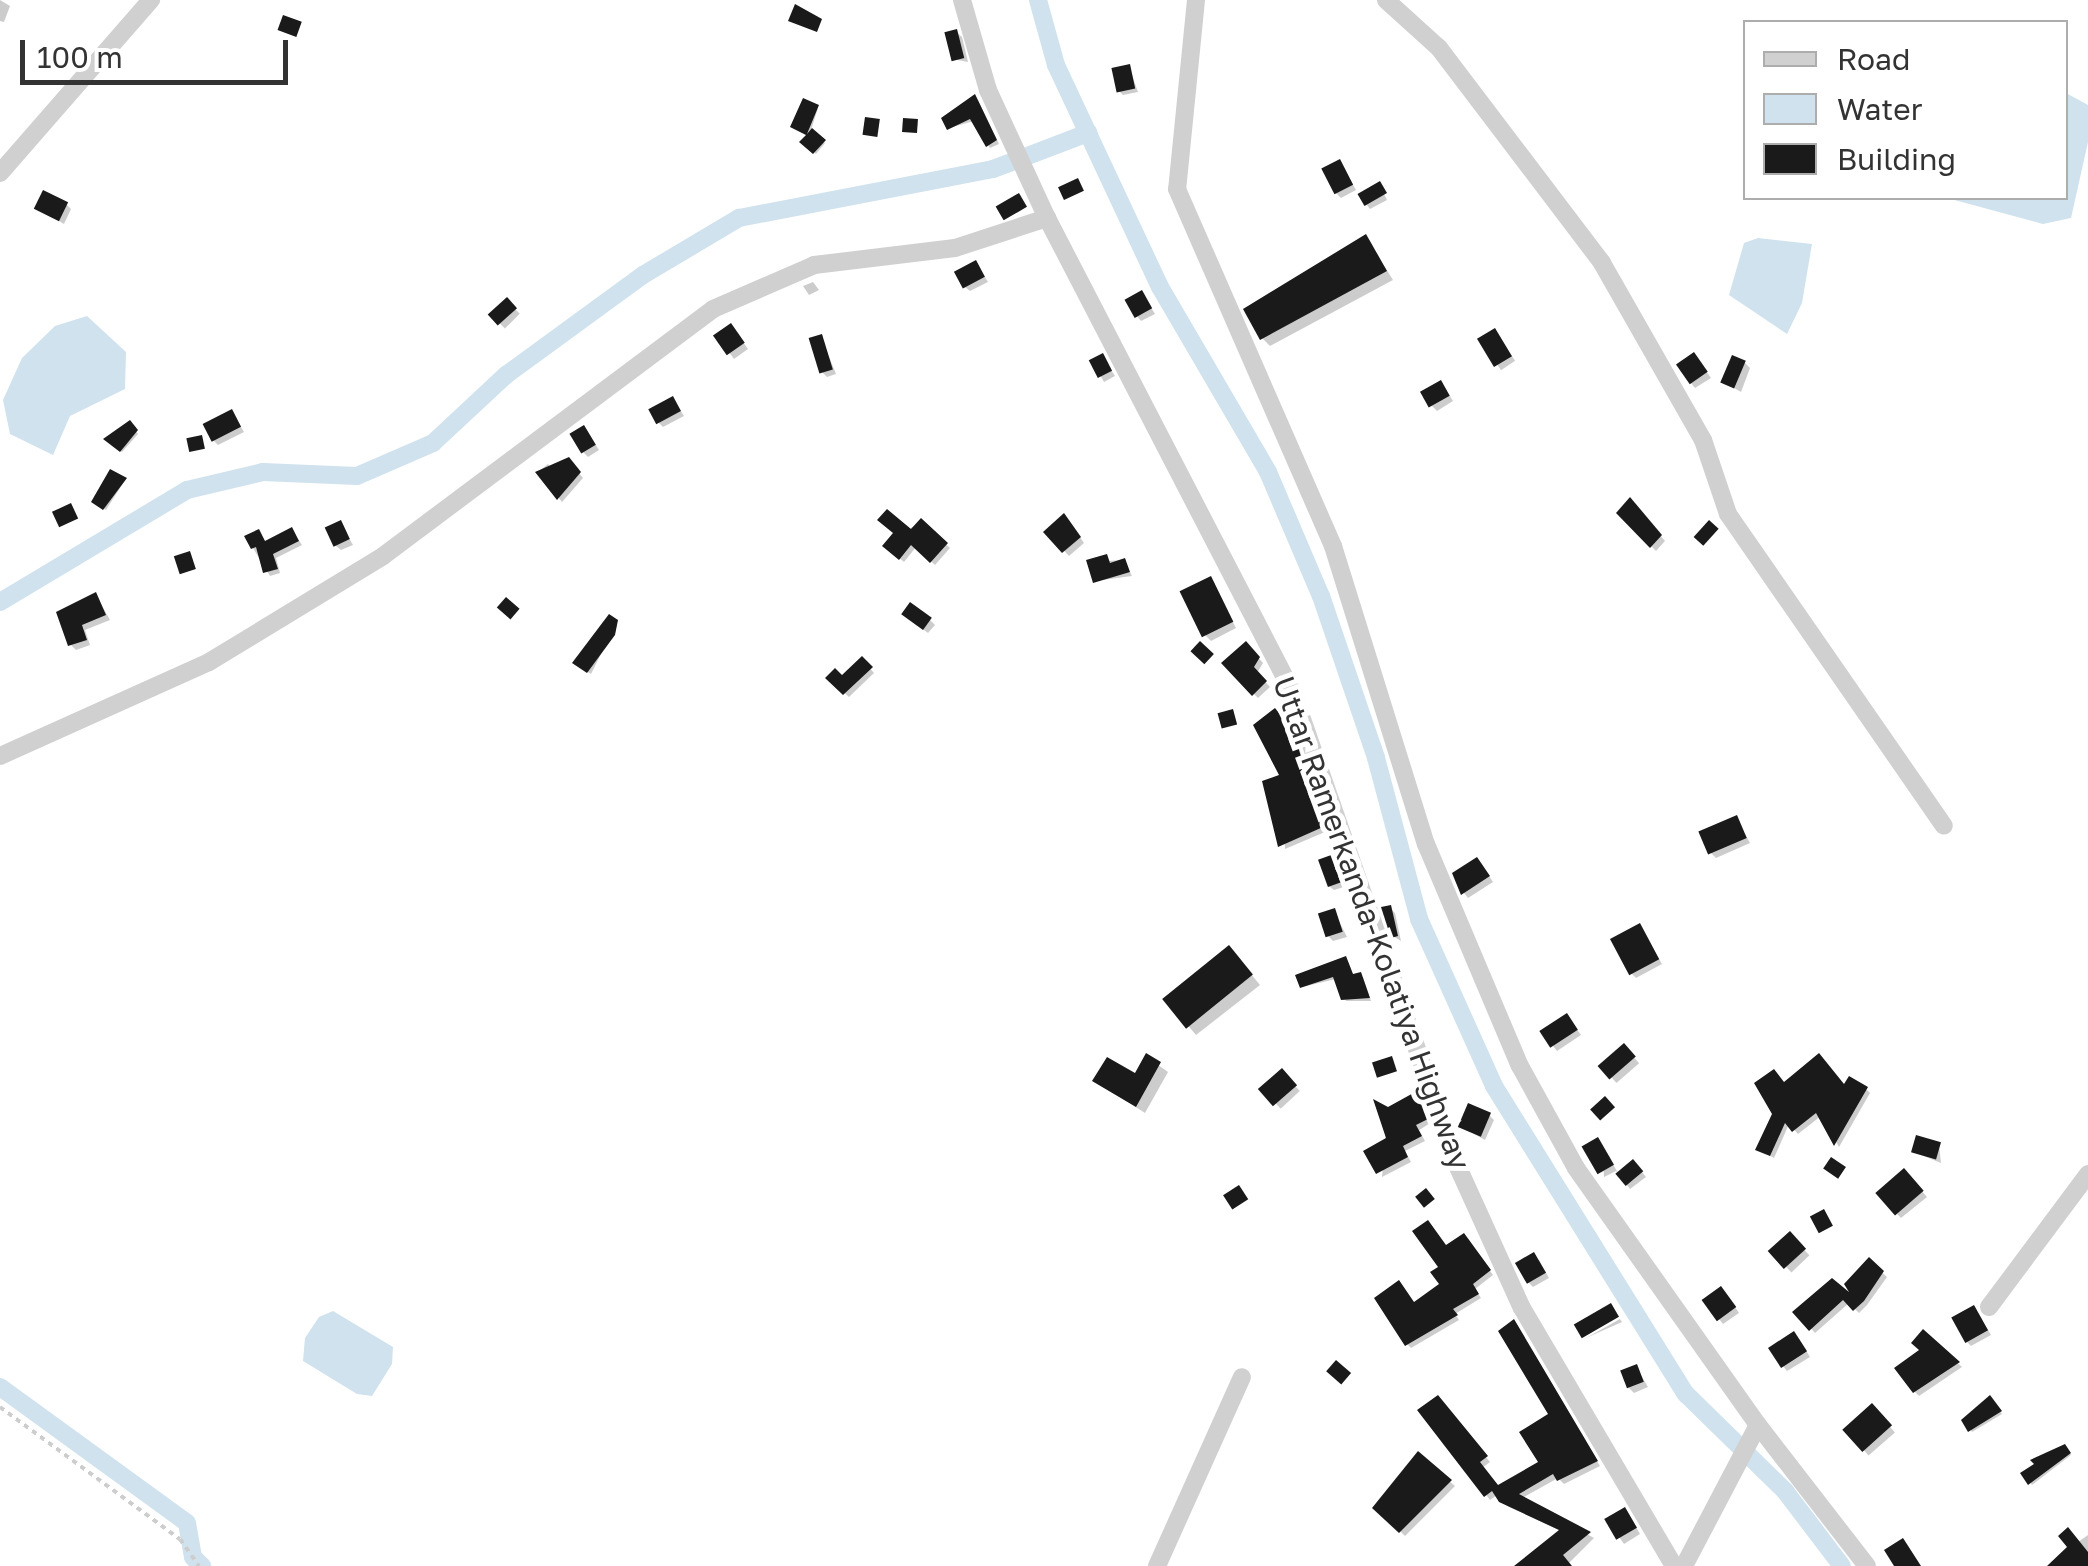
<!DOCTYPE html>
<html>
<head>
<meta charset="utf-8">
<style>
	body { margin:0 }
	#map { position:relative; width:2088px; height:1566px; overflow:hidden; background:#fff; font-family:"Golos Text",sans-serif }
	div>[style] { position:absolute }
	.water>* { inset:0; background:#cfe2ee }
	.shadow>* { inset:0; background:#0003; transform-origin:0 0 }
	.canal>* { height:18px; margin:-9px; padding:0 9px; transform-origin:9px; border-radius:9px; background:#cfe2ee }
	.building>* { inset:0; background:#1a1a1a; transform-origin:0 0 }
	.path>* { height:4px; margin-top:-2px; transform-origin:0; background:repeating-linear-gradient(90deg,#cdcdcd 0 5px,transparent 0 10px) }
	.minor>* { height:18px; margin:-9px; padding:0 9px; transform-origin:9px; border-radius:9px; background:#d0d0d0 }
	span { translate:-50% -50%; white-space:nowrap; text-align:center; line-height:1.15; -webkit-text-stroke:10px #fff; paint-order:stroke }
	.street-label { font-size:30px; color:#333 }
	.legend { position:absolute; left:1743px; top:20px; width:325px; height:180px; box-sizing:border-box; background:#fff; border:2px solid #adadad; margin:0; padding:12px 18px; list-style:none; font-size:30px; color:#333 }
	.legend li { display:flex; align-items:center; gap:20px; height:50px }
	.legend b { width:50px; border:2px solid #adadad }
	.scale { position:absolute; left:20px; top:40px; width:268px; height:45px; box-sizing:border-box; border:5px solid #333; border-top:0; padding-left:12px; font-size:30px; line-height:35px; white-space:nowrap; color:#333; -webkit-text-stroke:8px #fff; paint-order:stroke }
</style>
</head>
<body>
<div id="map">
	<div class="water">
		<i style="clip-path:polygon(2066px 93px,2088px 105px,2088px 142px,2071px 218px,2043px 224px,1947px 198px,2066px 198px)"></i>
		<i style="clip-path:polygon(1758px 238px,1812px 244px,1802px 303px,1787px 334px,1729px 295px,1744px 243px)"></i>
		<i style="clip-path:polygon(87px 316px,126px 352px,125px 389px,70px 416px,53px 455px,10px 434px,3px 400px,22px 358px,55px 326px)"></i>
		<i style="clip-path:polygon(333px 1311px,393px 1347px,392px 1364px,372px 1396px,357px 1394px,303px 1361px,305px 1338px,319px 1317px)"></i>
	</div>
	<div class="shadow">
		<i style="clip-path:polygon(0 0,10px 6px,4px 22px,0 21px)"></i>
		<i style="clip-path:polygon(956px 32px,962px 37px,968px 62px,952px 59px)"></i>
		<i style="clip-path:polygon(1129px 67px,1138px 92px,1123px 95px,1118px 90px)"></i>
		<i style="clip-path:polygon(978px 100px,999px 144px,990px 148px,974px 121px,949px 128px)"></i>
		<i style="clip-path:polygon(818px 108px,811px 130px,825px 143px,816px 154px,803px 142px,809px 135px,795px 128px)"></i>
		<i style="clip-path:polygon(1340px 162px,1356px 190px,1341px 198px,1336px 193px)"></i>
		<i style="clip-path:polygon(1380px 186px,1387px 200px,1370px 209px,1366px 204px)"></i>
		<i style="clip-path:polygon(67px 205px,71px 209px,64px 224px,37px 208px)"></i>
		<i style="clip-path:polygon(1366px 237px,1393px 280px,1270px 346px,1262px 338px)"></i>
		<i style="clip-path:polygon(976px 263px,988px 282px,970px 291px,965px 287px)"></i>
		<i style="clip-path:polygon(813px 282px,819px 290px,809px 295px,803px 286px)"></i>
		<i style="clip-path:polygon(1142px 293px,1155px 314px,1141px 321px,1137px 316px)"></i>
		<i style="left:507px;top:301px;width:18px;height:21px;rotate:45deg"></i>
		<i style="clip-path:polygon(735px 331px,748px 349px,734px 359px,717px 336px)"></i>
		<i style="left:1495px;top:331px;width:36px;height:17px;rotate:56deg"></i>
		<i style="clip-path:polygon(821px 337px,836px 374px,827px 377px,822px 372px)"></i>
		<i style="clip-path:polygon(1102px 356px,1115px 376px,1104px 382px,1092px 361px)"></i>
		<i style="clip-path:polygon(1698px 360px,1711px 378px,1695px 388px,1691px 383px)"></i>
		<i style="clip-path:polygon(1745px 363px,1750px 368px,1741px 392px,1724px 382px)"></i>
		<i style="clip-path:polygon(1445px 388px,1453px 401px,1437px 411px,1432px 406px)"></i>
		<i style="clip-path:polygon(673px 399px,684px 416px,663px 427px,658px 422px)"></i>
		<i style="clip-path:polygon(232px 412px,244px 432px,218px 445px,213px 440px)"></i>
		<i style="clip-path:polygon(130px 423px,138px 434px,122px 452px,107px 440px)"></i>
		<i style="clip-path:polygon(588px 433px,599px 450px,588px 457px,583px 452px)"></i>
		<i style="clip-path:polygon(569px 461px,583px 478px,562px 502px,538px 472px,548px 464px,555px 472px)"></i>
		<i style="clip-path:polygon(125px 480px,106px 510px,94px 502px)"></i>
		<i style="clip-path:polygon(1635px 505px,1665px 541px,1656px 551px,1619px 513px)"></i>
		<i style="clip-path:polygon(921px 521px,950px 548px,935px 565px,916px 547px,904px 562px,885px 546px)"></i>
		<i style="clip-path:polygon(1069px 521px,1084px 543px,1069px 556px,1047px 532px)"></i>
		<i style="clip-path:polygon(340px 523px,353px 545px,341px 550px,336px 546px)"></i>
		<i style="clip-path:polygon(292px 530px,302px 545px,276px 558px,280px 573px,270px 576px,253px 548px,259px 532px,266px 543px)"></i>
		<i style="clip-path:polygon(1124px 560px,1132px 576px,1095px 581px,1089px 562px)"></i>
		<i style="clip-path:polygon(1211px 579px,1236px 628px,1211px 641px,1206px 636px)"></i>
		<i style="clip-path:polygon(96px 595px,110px 620px,85px 630px,90px 645px,76px 650px,71px 645px)"></i>
		<i style="clip-path:polygon(909px 619px,930px 620px,935px 625px,928px 633px)"></i>
		<i style="clip-path:polygon(617px 622px,591px 674px,578px 666px)"></i>
		<i style="clip-path:polygon(1246px 644px,1263px 663px,1257px 673px,1270px 687px,1258px 698px,1224px 664px)"></i>
		<i style="clip-path:polygon(862px 659px,874px 673px,849px 697px,828px 678px,842px 678px)"></i>
		<i style="clip-path:polygon(1279px 715px,1296px 738px,1325px 832px,1285px 849px)"></i>
		<i style="clip-path:polygon(1736px 818px,1750px 843px,1716px 858px,1711px 853px)"></i>
		<i style="clip-path:polygon(1334px 857px,1347px 886px,1334px 890px,1329px 886px)"></i>
		<i style="clip-path:polygon(1482px 865px,1493px 882px,1468px 898px,1464px 893px)"></i>
		<i style="clip-path:polygon(1390px 908px,1395px 913px,1401px 941px,1393px 936px)"></i>
		<i style="clip-path:polygon(1334px 911px,1347px 937px,1333px 941px,1328px 936px)"></i>
		<i style="clip-path:polygon(1640px 926px,1662px 964px,1636px 978px,1631px 973px)"></i>
		<i style="clip-path:polygon(1237px 957px,1260px 985px,1196px 1035px,1166px 1000px)"></i>
		<i style="clip-path:polygon(1346px 959px,1354px 977px,1363px 977px,1371px 1001px,1346px 1001px,1336px 979px,1302px 987px)"></i>
		<i style="clip-path:polygon(1571px 1021px,1581px 1035px,1557px 1051px,1542px 1032px)"></i>
		<i style="left:1624px;top:1046px;width:23px;height:30px;rotate:49deg"></i>
		<i style="clip-path:polygon(1147px 1057px,1168px 1072px,1145px 1113px,1095px 1081px,1136px 1077px)"></i>
		<i style="left:1282px;top:1072px;width:26px;height:26px;rotate:47deg"></i>
		<i style="clip-path:polygon(1784px 1085px,1866px 1089px,1870px 1093px,1839px 1147px,1821px 1116px,1798px 1134px,1789px 1124px,1774px 1158px,1758px 1149px)"></i>
		<i style="clip-path:polygon(1416px 1094px,1431px 1124px,1419px 1130px,1425px 1141px,1405px 1151px,1411px 1162px,1382px 1177px,1388px 1110px)"></i>
		<i style="clip-path:polygon(1489px 1115px,1494px 1120px,1485px 1140px,1460px 1126px)"></i>
		<i style="clip-path:polygon(1602px 1145px,1618px 1173px,1638px 1167px,1646px 1177px,1630px 1189px,1616px 1171px,1604px 1177px)"></i>
		<i style="clip-path:polygon(1939px 1145px,1941px 1163px,1914px 1152px)"></i>
		<i style="clip-path:polygon(1909px 1176px,1927px 1197px,1901px 1218px,1897px 1214px)"></i>
		<i style="left:1790px;top:1235px;width:28px;height:25px;rotate:46deg"></i>
		<i style="clip-path:polygon(1467px 1240px,1493px 1275px,1475px 1289px,1481px 1298px,1455px 1314px,1459px 1320px,1411px 1348px,1407px 1344px,1442px 1285px,1447px 1248px)"></i>
		<i style="clip-path:polygon(1539px 1260px,1549px 1278px,1533px 1287px,1528px 1282px)"></i>
		<i style="clip-path:polygon(1869px 1260px,1887px 1277px,1867px 1305px,1859px 1313px,1849px 1303px,1815px 1333px,1796px 1312px,1832px 1281px,1856px 1302px)"></i>
		<i style="clip-path:polygon(1726px 1294px,1739px 1313px,1723px 1324px,1719px 1319px)"></i>
		<i style="clip-path:polygon(1978px 1313px,1991px 1335px,1971px 1346px,1966px 1341px)"></i>
		<i style="clip-path:polygon(1620px 1319px,1622px 1322px,1586px 1338px)"></i>
		<i style="clip-path:polygon(1518px 1327px,1600px 1466px,1564px 1484px,1558px 1478px,1522px 1498px,1594px 1538px,1566px 1566px,1531px 1566px,1561px 1531px,1507px 1506px,1497px 1495px,1490px 1500px,1421px 1411px,1442px 1403px,1490px 1462px,1482px 1468px,1498px 1488px,1541px 1463px,1551px 1415px)"></i>
		<i style="clip-path:polygon(1924px 1332px,1962px 1367px,1919px 1396px,1915px 1392px)"></i>
		<i style="clip-path:polygon(1799px 1339px,1810px 1357px,1787px 1371px,1783px 1366px)"></i>
		<i style="clip-path:polygon(1636px 1367px,1648px 1387px,1634px 1393px,1629px 1388px)"></i>
		<i style="clip-path:polygon(1990px 1398px,2002px 1414px,1972px 1432px,1964px 1420px)"></i>
		<i style="left:1872px;top:1406px;width:35px;height:35px;rotate:49deg"></i>
		<i style="clip-path:polygon(2065px 1447px,2071px 1455px,2032px 1485px,2024px 1473px)"></i>
		<i style="clip-path:polygon(1418px 1455px,1455px 1486px,1405px 1536px,1376px 1508px)"></i>
		<i style="clip-path:polygon(1629px 1515px,1640px 1534px,1624px 1544px,1608px 1521px)"></i>
		<i style="clip-path:polygon(2088px 1535px,2088px 1566px,2051px 1566px,2078px 1542px)"></i>
	</div>
	<div class="canal">
		<i style="left:1038px;top:0;width:67px;rotate:74.5deg"></i>
		<i style="left:1056px;top:65px;width:245px;rotate:64.9deg"></i>
		<i style="left:1160px;top:287px;width:214px;rotate:59.7deg"></i>
		<i style="left:1268px;top:472px;width:135px;rotate:66.9deg"></i>
		<i style="left:1321px;top:596px;width:171px;rotate:71.2deg"></i>
		<i style="left:1376px;top:758px;width:167px;rotate:75deg"></i>
		<i style="left:1419px;top:919px;width:183px;rotate:65.8deg"></i>
		<i style="left:1494px;top:1086px;width:363px;rotate:58.1deg"></i>
		<i style="left:1686px;top:1394px;width:139px;rotate:44.4deg"></i>
		<i style="left:1785px;top:1491px;width:94px;rotate:52.8deg"></i>
		<i style="left:0;top:602px;width:218px;rotate:-30.9deg"></i>
		<i style="left:187px;top:490px;width:78px;rotate:-13.3deg"></i>
		<i style="left:263px;top:472px;width:94px;rotate:2.4deg"></i>
		<i style="left:357px;top:476px;width:83px;rotate:-23.5deg"></i>
		<i style="left:433px;top:443px;width:100px;rotate:-43deg"></i>
		<i style="left:506px;top:375px;width:170px;rotate:-36.1deg"></i>
		<i style="left:643px;top:275px;width:112px;rotate:-30.7deg"></i>
		<i style="left:739px;top:218px;width:259px;rotate:-10.9deg"></i>
		<i style="left:993px;top:169px;width:102px;rotate:-20.8deg"></i>
		<i style="left:0;top:1387px;width:231px;rotate:36deg"></i>
		<i style="left:187px;top:1523px;width:35px;rotate:80deg"></i>
		<i style="left:193px;top:1557px;width:13px;rotate:45deg"></i>
	</div>
	<div class="building">
		<i style="clip-path:polygon(795px 4px,822px 19px,817px 32px,788px 21px)"></i>
		<i style="left:283px;top:15px;width:20px;height:16px;rotate:20deg"></i>
		<i style="left:957px;top:29px;width:30px;height:13px;rotate:76deg"></i>
		<i style="left:1130px;top:64px;width:25px;height:19px;rotate:78deg"></i>
		<i style="clip-path:polygon(975px 94px,997px 140px,986px 147px,970px 119px,947px 130px,941px 118px)"></i>
		<i style="clip-path:polygon(803px 98px,819px 105px,807px 134px,812px 128px,826px 140px,813px 154px,799px 142px,806px 135px,790px 127px)"></i>
		<i style="left:865px;top:117px;width:15px;height:18px;rotate:8deg"></i>
		<i style="left:903px;top:118px;width:15px;height:14px;rotate:4deg"></i>
		<i style="left:1340px;top:159px;width:29px;height:21px;rotate:63deg"></i>
		<i style="left:1078px;top:178px;width:14px;height:22px;rotate:65deg"></i>
		<i style="left:1380px;top:181px;width:14px;height:26px;rotate:60deg"></i>
		<i style="left:43px;top:190px;width:28px;height:21px;rotate:26deg"></i>
		<i style="left:1019px;top:193px;width:16px;height:27px;rotate:60deg"></i>
		<i style="clip-path:polygon(1366px 234px,1387px 271px,1260px 340px,1243px 309px)"></i>
		<i style="left:976px;top:260px;width:19px;height:25px;rotate:62deg"></i>
		<i style="left:1142px;top:290px;width:21px;height:20px;rotate:61deg"></i>
		<i style="left:507px;top:297px;width:15px;height:26px;rotate:48deg"></i>
		<i style="left:731px;top:323px;width:24px;height:22px;rotate:55deg"></i>
		<i style="left:1495px;top:328px;width:33px;height:21px;rotate:59deg"></i>
		<i style="left:822px;top:334px;width:37px;height:14px;rotate:73deg"></i>
		<i style="left:1694px;top:352px;width:24px;height:22px;rotate:55deg"></i>
		<i style="left:1103px;top:353px;width:20px;height:16px;rotate:63deg"></i>
		<i style="left:1732px;top:355px;width:15px;height:30px;rotate:23deg"></i>
		<i style="left:1441px;top:380px;width:18px;height:24px;rotate:61deg"></i>
		<i style="left:673px;top:396px;width:17px;height:28px;rotate:62deg"></i>
		<i style="left:232px;top:409px;width:20px;height:33px;rotate:63deg"></i>
		<i style="clip-path:polygon(130px 420px,138px 430px,120px 452px,103px 439px)"></i>
		<i style="left:584px;top:425px;width:23px;height:17px;rotate:59deg"></i>
		<i style="left:202px;top:435px;width:14px;height:16px;rotate:78deg"></i>
		<i style="clip-path:polygon(569px 457px,581px 472px,557px 500px,535px 472px)"></i>
		<i style="clip-path:polygon(110px 469px,127px 478px,103px 510px,91px 502px)"></i>
		<i style="clip-path:polygon(1630px 497px,1662px 535px,1650px 548px,1616px 513px)"></i>
		<i style="left:71px;top:503px;width:17px;height:21px;rotate:65deg"></i>
		<i style="clip-path:polygon(887px 509px,911px 529px,921px 518px,948px 543px,930px 563px,911px 545px,899px 560px,882px 546px,893px 533px,877px 520px)"></i>
		<i style="clip-path:polygon(1064px 513px,1081px 537px,1062px 553px,1043px 532px)"></i>
		<i style="left:341px;top:520px;width:21px;height:18px;rotate:65deg"></i>
		<i style="left:1709px;top:520px;width:13px;height:23px;rotate:42deg"></i>
		<i style="clip-path:polygon(292px 527px,299px 541px,273px 554px,278px 569px,263px 573px,256px 547px,251px 549px,244px 536px,259px 529px,265px 541px)"></i>
		<i style="left:190px;top:551px;width:19px;height:17px;rotate:72deg"></i>
		<i style="clip-path:polygon(1107px 554px,1110px 563px,1125px 558px,1130px 572px,1093px 583px,1086px 560px)"></i>
		<i style="left:1211px;top:576px;width:51px;height:35px;rotate:64deg"></i>
		<i style="clip-path:polygon(96px 592px,106px 615px,82px 625px,87px 640px,68px 646px,56px 612px)"></i>
		<i style="left:506px;top:597px;width:18px;height:14px;rotate:41deg"></i>
		<i style="left:910px;top:602px;width:27px;height:15px;rotate:36deg"></i>
		<i style="clip-path:polygon(609px 614px,618px 620px,615px 635px,587px 673px,572px 663px)"></i>
		<i style="left:1200px;top:641px;width:19px;height:14px;rotate:43deg"></i>
		<i style="clip-path:polygon(1246px 641px,1260px 657px,1254px 667px,1267px 681px,1252px 696px,1221px 663px)"></i>
		<i style="clip-path:polygon(862px 656px,873px 667px,843px 695px,825px 678px,835px 668px,842px 675px)"></i>
		<i style="clip-path:polygon(1275px 708px,1293px 731px,1323px 827px,1278px 847px,1262px 781px,1279px 775px,1253px 725px)"></i>
		<i style="left:1233px;top:709px;width:16px;height:16px;rotate:75deg"></i>
		<i style="left:1737px;top:815px;width:25px;height:42px;rotate:67deg"></i>
		<i style="left:1334px;top:854px;width:29px;height:17px;rotate:70deg"></i>
		<i style="clip-path:polygon(1477px 857px,1490px 876px,1461px 895px,1452px 873px)"></i>
		<i style="clip-path:polygon(1391px 905px,1398px 936px,1391px 938px,1381px 907px)"></i>
		<i style="left:1335px;top:908px;width:25px;height:18px;rotate:72deg"></i>
		<i style="left:1640px;top:923px;width:41px;height:34px;rotate:62deg"></i>
		<i style="left:1229px;top:945px;width:38px;height:86px;rotate:51deg"></i>
		<i style="clip-path:polygon(1346px 956px,1353px 974px,1361px 972px,1370px 998px,1341px 1000px,1333px 977px,1300px 988px,1295px 975px)"></i>
		<i style="left:1567px;top:1013px;width:20px;height:33px;rotate:57deg"></i>
		<i style="left:1624px;top:1043px;width:18px;height:35px;rotate:49deg"></i>
		<i style="clip-path:polygon(1146px 1053px,1161px 1062px,1136px 1107px,1092px 1081px,1107px 1057px,1135px 1073px)"></i>
		<i style="clip-path:polygon(1819px 1053px,1844px 1084px,1849px 1076px,1868px 1087px,1834px 1146px,1816px 1113px,1792px 1132px,1785px 1123px,1770px 1156px,1755px 1150px,1772px 1114px,1754px 1083px,1774px 1069px,1784px 1082px)"></i>
		<i style="left:1392px;top:1056px;width:16px;height:21px;rotate:72deg"></i>
		<i style="left:1282px;top:1068px;width:23px;height:32px;rotate:49deg"></i>
		<i style="clip-path:polygon(1417px 1091px,1428px 1119px,1416px 1125px,1422px 1136px,1403px 1146px,1408px 1157px,1376px 1174px,1363px 1151px,1386px 1138px,1373px 1099px,1388px 1107px)"></i>
		<i style="left:1605px;top:1096px;width:15px;height:20px;rotate:48deg"></i>
		<i style="left:1468px;top:1103px;width:25px;height:26px;rotate:23deg"></i>
		<i style="left:1916px;top:1135px;width:26px;height:18px;rotate:16deg"></i>
		<i style="left:1598px;top:1137px;width:32px;height:19px;rotate:60deg"></i>
		<i style="left:1831px;top:1157px;width:18px;height:14px;rotate:34deg"></i>
		<i style="left:1633px;top:1159px;width:16px;height:23px;rotate:50deg"></i>
		<i style="left:1904px;top:1168px;width:30px;height:38px;rotate:49deg"></i>
		<i style="left:1239px;top:1185px;width:17px;height:19px;rotate:57deg"></i>
		<i style="left:1426px;top:1188px;width:14px;height:14px;rotate:51deg"></i>
		<i style="left:1824px;top:1209px;width:19px;height:16px;rotate:62deg"></i>
		<i style="clip-path:polygon(1428px 1220px,1446px 1245px,1464px 1233px,1491px 1270px,1473px 1284px,1479px 1294px,1453px 1309px,1458px 1315px,1405px 1346px,1374px 1298px,1399px 1280px,1414px 1302px,1439px 1284px,1430px 1272px,1438px 1267px,1412px 1231px)"></i>
		<i style="left:1790px;top:1231px;width:24px;height:30px;rotate:48deg"></i>
		<i style="left:1534px;top:1252px;width:24px;height:22px;rotate:60deg"></i>
		<i style="clip-path:polygon(1869px 1257px,1884px 1271px,1864px 1301px,1853px 1311px,1843px 1300px,1809px 1331px,1792px 1312px,1832px 1278px,1849px 1292px,1844px 1284px)"></i>
		<i style="left:1721px;top:1286px;width:26px;height:24px;rotate:54deg"></i>
		<i style="left:1611px;top:1303px;width:16px;height:43px;rotate:60deg"></i>
		<i style="left:1974px;top:1305px;width:29px;height:26px;rotate:61deg"></i>
		<i style="clip-path:polygon(1514px 1319px,1598px 1461px,1557px 1481px,1553px 1474px,1519px 1494px,1591px 1532px,1563px 1555px,1572px 1566px,1514px 1566px,1559px 1530px,1499px 1502px,1492px 1491px,1484px 1497px,1417px 1410px,1438px 1395px,1488px 1456px,1480px 1462px,1498px 1485px,1538px 1462px,1519px 1432px,1548px 1414px,1498px 1331px)"></i>
		<i style="clip-path:polygon(1923px 1329px,1960px 1362px,1913px 1393px,1894px 1368px,1919px 1350px,1911px 1343px)"></i>
		<i style="left:1794px;top:1331px;width:24px;height:31px;rotate:57deg"></i>
		<i style="left:1336px;top:1360px;width:20px;height:15px;rotate:41deg"></i>
		<i style="left:1637px;top:1364px;width:19px;height:18px;rotate:69deg"></i>
		<i style="clip-path:polygon(1990px 1395px,2002px 1411px,1968px 1432px,1961px 1420px)"></i>
		<i style="left:1872px;top:1403px;width:30px;height:40px;rotate:48deg"></i>
		<i style="clip-path:polygon(2065px 1444px,2071px 1453px,2028px 1485px,2020px 1473px,2034px 1464px,2030px 1460px)"></i>
		<i style="clip-path:polygon(1418px 1451px,1452px 1480px,1399px 1533px,1372px 1508px)"></i>
		<i style="left:1625px;top:1507px;width:24px;height:24px;rotate:60deg"></i>
		<i style="clip-path:polygon(2068px 1527px,2088px 1552px,2088px 1566px,2047px 1566px,2067px 1547px,2058px 1536px)"></i>
		<i style="clip-path:polygon(1903px 1538px,1921px 1566px,1894px 1566px,1884px 1550px)"></i>
	</div>
	<div class="path">
		<i style="left:0;top:1407px;width:223px;rotate:36.3deg"></i>
		<i style="left:180px;top:1539px;width:33px;rotate:55deg"></i>
	</div>
	<div class="minor">
		<i style="left:962px;top:0;width:94px;rotate:73.9deg"></i>
		<i style="left:988px;top:90px;width:141px;rotate:65.3deg"></i>
		<i style="left:1047px;top:218px;width:535px;rotate:62.62deg"></i>
		<i style="left:1293px;top:693px;width:500px;rotate:70.8deg"></i>
		<i style="left:1457px;top:1165px;width:157px;rotate:65.6deg"></i>
		<i style="left:1522px;top:1308px;width:299px;rotate:59.5deg"></i>
		<i style="left:1196px;top:0;width:190px;rotate:95.7deg"></i>
		<i style="left:1177px;top:189px;width:390px;rotate:66.4deg"></i>
		<i style="left:1333px;top:546px;width:312px;rotate:72.7deg"></i>
		<i style="left:1426px;top:844px;width:241px;rotate:67.1deg"></i>
		<i style="left:1520px;top:1066px;width:116px;rotate:61.2deg"></i>
		<i style="left:1576px;top:1168px;width:315px;rotate:54.7deg"></i>
		<i style="left:1758px;top:1425px;width:159px;rotate:117.7deg"></i>
		<i style="left:1386px;top:0;width:72px;rotate:42.2deg"></i>
		<i style="left:1439px;top:48px;width:270px;rotate:52.8deg"></i>
		<i style="left:1602px;top:263px;width:204px;rotate:60.3deg"></i>
		<i style="left:1703px;top:440px;width:78px;rotate:71.3deg"></i>
		<i style="left:1728px;top:514px;width:379px;rotate:55.3deg"></i>
		<i style="left:0;top:173px;width:230px;rotate:-48.9deg"></i>
		<i style="left:0;top:756px;width:229px;rotate:-24.2deg"></i>
		<i style="left:209px;top:662px;width:204px;rotate:-31.3deg"></i>
		<i style="left:383px;top:556px;width:412px;rotate:-36.8deg"></i>
		<i style="left:713px;top:309px;width:110px;rotate:-23.5deg"></i>
		<i style="left:814px;top:265px;width:142px;rotate:-6.9deg"></i>
		<i style="left:955px;top:248px;width:97px;rotate:-18.1deg"></i>
		<i style="left:1989px;top:1307px;width:166px;rotate:-53.3deg"></i>
		<i style="left:1758px;top:1425px;width:178px;rotate:52.3deg"></i>
		<i style="left:1157px;top:1566px;width:207px;rotate:-65.8deg"></i>
	</div>
	<div class="street-label">
		<span style="left:1372px;top:923px;rotate:70deg">Uttar Ramerkanda-Kolatiya Highway</span>
	</div>
	<ul class="legend">
	<li><b style="height:12px;background:#d0d0d0"></b>Road</li>
	<li><b style="height:28px;background:#cfe2ee"></b>Water</li>
	<li><b style="height:28px;background:#1a1a1a"></b>Building</li>
	</ul>
	<div class="scale">100 m</div>
</div>
</body>
</html>
